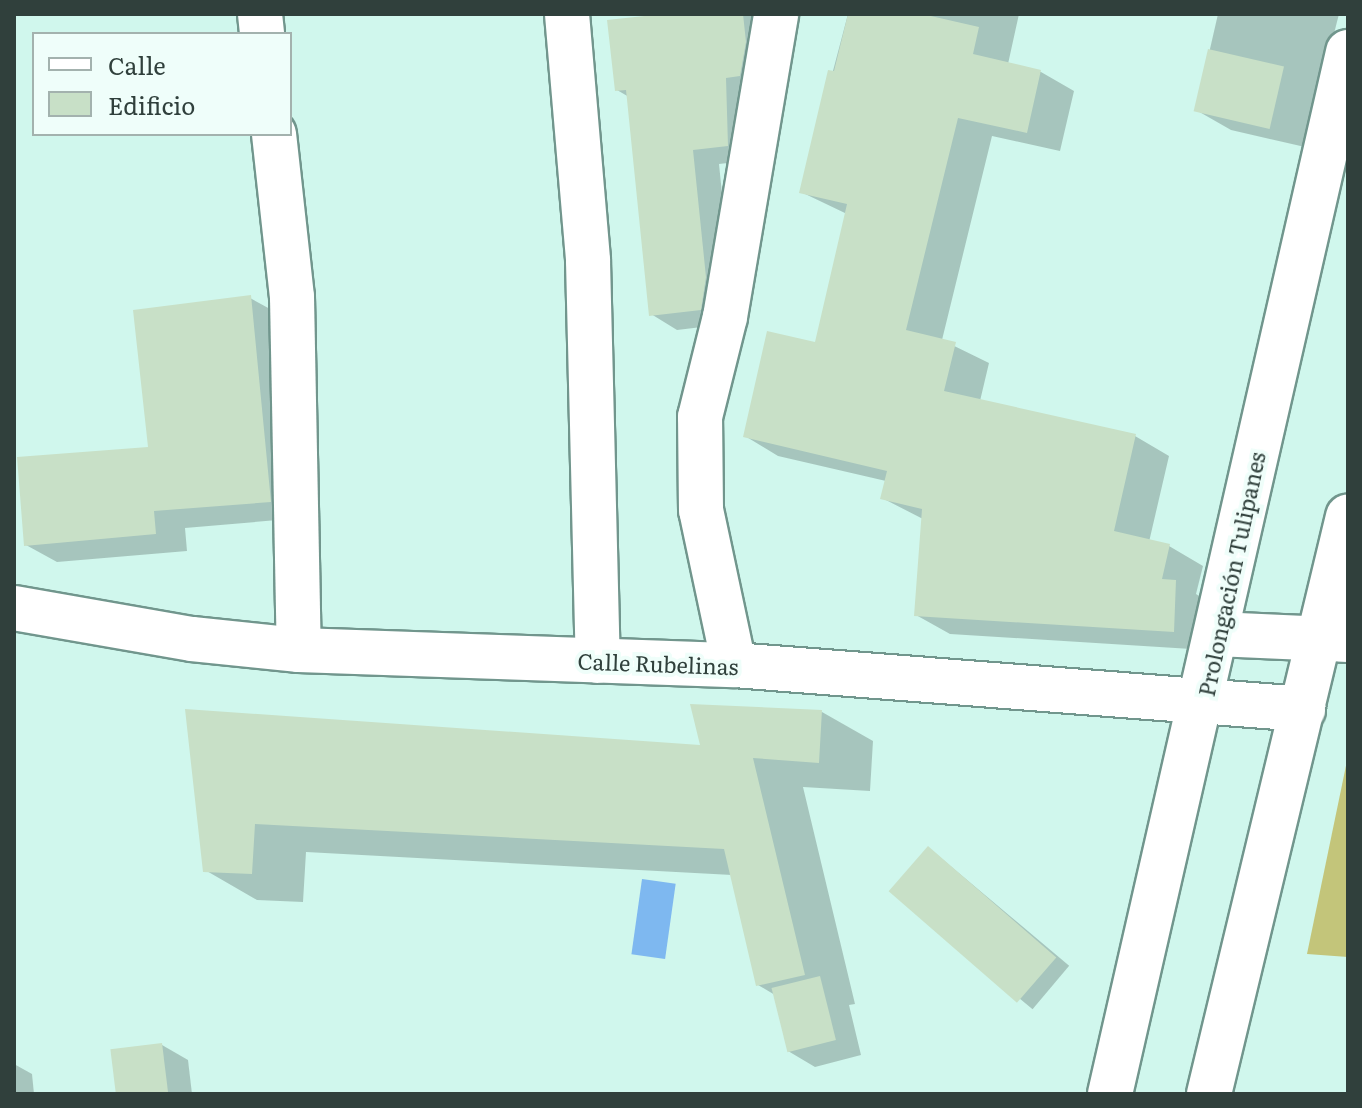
<!DOCTYPE html>
<html>
<head>
<meta charset="utf-8">
<style>
	body { margin:0 }
	#map { position:relative; width:1362px; height:1108px; overflow:hidden; background:#d0f7ed; font-family:Literata,serif }
	div>[style] { position:absolute }
	.green>* { inset:0; background:#c3c57a }
	.water>* { inset:0; background:#7eb8f0; transform-origin:0 0 }
	.shadow>* { inset:0; background:#0003; transform-origin:0 0 }
	.building>* { inset:0; background:#c8e0c7; transform-origin:0 0 }
	.roads { filter:drop-shadow(2px 0 #71968d) drop-shadow(-2px 0 #71968d) drop-shadow(0 2px #71968d) drop-shadow(0 -2px #71968d) }
	.street>* { height:44px; margin:-22px; padding:0 22px; transform-origin:22px; border-radius:22px; background:#fff }
	.secondary>* { height:44px; margin:-22px; padding:0 22px; transform-origin:22px; border-radius:22px; background:#fff }
	.primary>* { height:44px; margin:-22px; padding:0 22px; transform-origin:22px; border-radius:22px; background:#fff }
	span { translate:-50% -50%; white-space:nowrap; text-align:center; line-height:1.15; -webkit-text-stroke:8px #effefa; paint-order:stroke }
	.street-label { font-size:22px; color:#30403c }
	.frame { position:absolute; inset:0; border:16px solid #30403c; pointer-events:none }
	.legend { position:absolute; left:32px; top:32px; width:260px; height:104px; box-sizing:border-box; background:#effefa; border:2px solid #a3b2ae; margin:0; padding:10px 14px; list-style:none; font-size:24px; color:#30403c }
	.legend li { display:flex; align-items:center; gap:16px; height:40px }
	.legend b { width:40px; border:2px solid #a3b2ae }
</style>
</head>
<body>
<div id="map">
	<div class="green">
		<i style="clip-path:polygon(1348px 756px,1348px 957px,1307px 954px)"></i>
	</div>
	<div class="water">
		<i style="left:642px;top:879px;width:34px;height:76px;rotate:8deg"></i>
	</div>
	<div class="shadow">
		<i style="clip-path:polygon(681px 14px,754px 14px,768px 22px,754px 160px,719px 164px,732px 293px,727px 324px,677px 330px,651px 314px,629px 97px,617px 90px)"></i>
		<i style="clip-path:polygon(848px 14px,1019px 14px,1008px 64px,1041px 72px,1074px 91px,1060px 151px,992px 136px,942px 340px,989px 363px,980px 401px,1135px 436px,1169px 456px,1149px 542px,1169px 546px,1203px 566px,1196px 594px,1209px 602px,1207px 650px,950px 634px,916px 615px,923px 519px,882px 498px,886px 481px,778px 456px,745px 436px,816px 344px,847px 214px,801px 192px)"></i>
		<i style="clip-path:polygon(1218px 14px,1339px 14px,1305px 147px,1231px 130px,1196px 110px)"></i>
		<i style="clip-path:polygon(250px 298px,281px 315px,301px 518px,185px 528px,187px 551px,57px 562px,26px 545px,150px 448px)"></i>
		<i style="clip-path:polygon(188px 711px,703px 747px,822px 712px,873px 741px,870px 791px,803px 787px,855px 1004px,849px 1005px,861px 1055px,815px 1067px,788px 1051px,775px 995px,758px 985px,732px 875px,306px 852px,303px 902px,257px 900px,205px 870px)"></i>
		<i style="left:929px;top:848px;width:183px;height:57px;rotate:40deg"></i>
		<i style="clip-path:polygon(162px 1045px,188px 1060px,192px 1094px,117px 1094px)"></i>
		<i style="clip-path:polygon(14px 1064px,32px 1074px,34px 1094px,14px 1094px)"></i>
	</div>
	<div class="building">
		<i style="clip-path:polygon(663px 14px,743px 14px,746px 42px,740px 76px,726px 78px,728px 146px,693px 150px,706px 277px,701px 310px,649px 316px,626px 90px,615px 91px,607px 20px)"></i>
		<i style="clip-path:polygon(848px 14px,922px 14px,979px 27px,973px 54px,1041px 70px,1027px 133px,958px 118px,906px 330px,956px 342px,944px 391px,1136px 434px,1114px 531px,1170px 544px,1162px 579px,1176px 580px,1174px 632px,914px 616px,922px 509px,880px 499px,887px 471px,743px 437px,767px 331px,815px 342px,847px 204px,799px 193px,828px 70px,834px 71px)"></i>
		<i style="left:1208px;top:49px;width:78px;height:64px;rotate:13deg"></i>
		<i style="clip-path:polygon(251px 295px,271px 502px,154px 511px,156px 534px,24px 546px,17px 457px,148px 447px,133px 310px)"></i>
		<i style="clip-path:polygon(690px 704px,822px 710px,819px 763px,753px 758px,805px 975px,756px 986px,724px 849px,255px 824px,252px 874px,203px 872px,185px 709px,700px 745px)"></i>
		<i style="left:928px;top:846px;width:170px;height:60px;rotate:41deg"></i>
		<i style="left:820px;top:976px;width:66px;height:50px;rotate:76deg"></i>
		<i style="left:162px;top:1043px;width:51px;height:52px;rotate:83deg"></i>
	</div>
	<div class="roads">
		<div class="street">
			<i style="left:260px;top:14px;width:20px;rotate:84deg"></i>
			<i style="left:567px;top:14px;width:248px;rotate:85.1deg"></i>
			<i style="left:588px;top:261px;width:400px;rotate:88.6deg"></i>
			<i style="left:274px;top:134px;width:164px;rotate:83.7deg"></i>
			<i style="left:292px;top:297px;width:353px;rotate:88.9deg"></i>
			<i style="left:14px;top:608px;width:181px;rotate:9.9deg"></i>
			<i style="left:192px;top:639px;width:108px;rotate:5.9deg"></i>
			<i style="left:299px;top:650px;width:435px;rotate:2deg"></i>
			<i style="left:734px;top:665px;width:571px;rotate:4.42deg"></i>
			<i style="left:734px;top:665px;width:158px;rotate:-102deg"></i>
			<i style="left:701px;top:510px;width:93px;rotate:-90.6deg"></i>
			<i style="left:700px;top:417px;width:103px;rotate:-76deg"></i>
			<i style="left:725px;top:317px;width:307px;rotate:-80.4deg"></i>
		</div>
		<div class="secondary">
			<i style="left:1216px;top:634px;width:132px;rotate:2.6deg"></i>
		</div>
		<div class="primary">
			<i style="left:1110px;top:1094px;width:1069px;rotate:-77.13deg"></i>
			<i style="left:1209px;top:1094px;width:594px;rotate:-76.46deg"></i>
		</div>
	</div>
	<div class="street-label">
		<span style="left:1231px;top:574px;rotate:-78deg">Prolongación Tulipanes</span>
		<span style="left:658px;top:663px;rotate:2deg">Calle Rubelinas</span>
	</div>
	<div class="frame"></div>
	<ul class="legend">
	<li><b style="height:10px;background:#fff"></b>Calle</li>
	<li><b style="height:22px;background:#c8e0c7"></b>Edificio</li>
	</ul>
</div>
</body>
</html>
